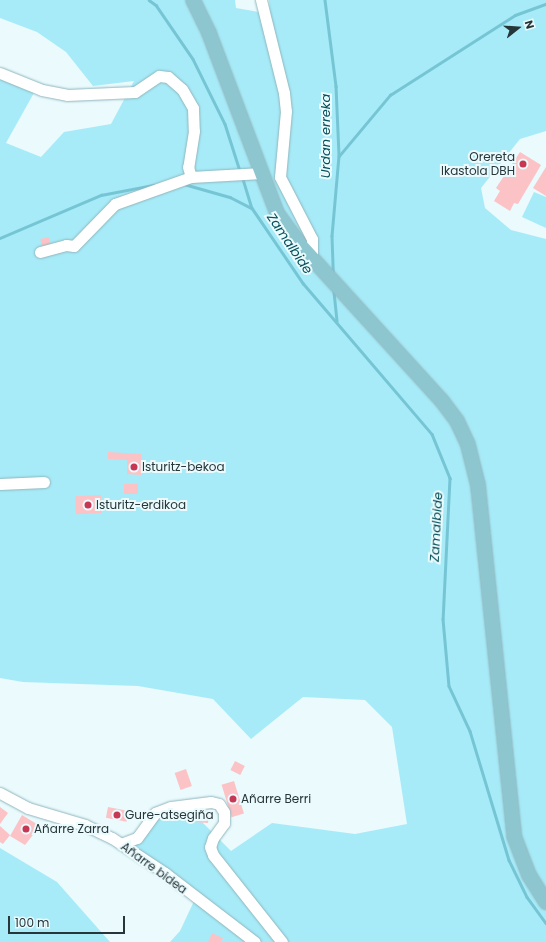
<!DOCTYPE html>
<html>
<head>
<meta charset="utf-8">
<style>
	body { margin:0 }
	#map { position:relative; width:546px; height:942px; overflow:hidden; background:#eafafd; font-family:Poppins,sans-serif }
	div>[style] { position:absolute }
	.green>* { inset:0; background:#a7ebf8 }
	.stream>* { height:2.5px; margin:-1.25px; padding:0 1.25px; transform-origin:1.25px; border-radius:1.25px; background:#76c5d5 }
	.building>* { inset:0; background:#fbc3c6; transform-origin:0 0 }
	.roads { filter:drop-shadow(0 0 1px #8fb6bd) drop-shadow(0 0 1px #8fb6bd) }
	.minor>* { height:11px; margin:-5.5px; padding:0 5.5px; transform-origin:5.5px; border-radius:5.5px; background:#fff }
	.major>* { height:14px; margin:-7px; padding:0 7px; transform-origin:7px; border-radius:7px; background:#8ec6d0 }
	.dots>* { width:11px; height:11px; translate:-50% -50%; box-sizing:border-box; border:2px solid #eafafd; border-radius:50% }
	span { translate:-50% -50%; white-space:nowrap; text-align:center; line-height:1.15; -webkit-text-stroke:4px #eafafd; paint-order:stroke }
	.poi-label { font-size:12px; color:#263639 }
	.right { translate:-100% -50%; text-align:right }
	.left { translate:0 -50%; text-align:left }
	.street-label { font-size:12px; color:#263639 }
	.water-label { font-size:13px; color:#044f5a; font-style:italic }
	.north { position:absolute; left:498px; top:8px; width:40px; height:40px; -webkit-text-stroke:3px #eafafd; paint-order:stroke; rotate:73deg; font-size:11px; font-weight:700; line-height:16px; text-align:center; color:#263639 }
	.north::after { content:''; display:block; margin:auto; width:14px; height:18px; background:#263639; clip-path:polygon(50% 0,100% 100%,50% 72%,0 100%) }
	.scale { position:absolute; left:8px; top:916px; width:117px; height:18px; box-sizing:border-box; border:2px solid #263639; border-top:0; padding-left:5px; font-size:12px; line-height:14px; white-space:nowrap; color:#263639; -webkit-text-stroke:3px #eafafd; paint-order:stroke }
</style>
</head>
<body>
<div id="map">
	<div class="green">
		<div style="clip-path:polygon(0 0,235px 0,236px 8px,270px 14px,269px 0,546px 0,546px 131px,520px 139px,481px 188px,485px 208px,511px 230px,546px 239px,546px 942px,170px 942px,180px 931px,195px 899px,129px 851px,155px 815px,185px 805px,231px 851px,272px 823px,355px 834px,407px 824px,392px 727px,365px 700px,303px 697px,251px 739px,213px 699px,138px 686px,23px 682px,0 678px,0 77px,35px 91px,6px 143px,41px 157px,64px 132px,111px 124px,134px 81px,93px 86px,66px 52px,37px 32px,0 18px)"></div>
		<div style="clip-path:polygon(534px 192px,546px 197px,546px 228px,522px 217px)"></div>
		<div style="clip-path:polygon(0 848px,57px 882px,110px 942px,0 942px)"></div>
	</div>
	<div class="stream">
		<div style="left:149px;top:0;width:9px;rotate:36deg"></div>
		<div style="left:156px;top:5px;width:65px;rotate:55.6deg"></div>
		<div style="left:193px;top:59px;width:72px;rotate:63.8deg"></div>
		<div style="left:225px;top:124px;width:49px;rotate:72.3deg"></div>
		<div style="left:325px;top:0;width:87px;rotate:82.7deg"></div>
		<div style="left:336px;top:86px;width:70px;rotate:87.5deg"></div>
		<div style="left:339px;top:156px;width:80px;rotate:95deg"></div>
		<div style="left:332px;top:236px;width:36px;rotate:88deg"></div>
		<div style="left:339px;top:156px;width:80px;rotate:-50.1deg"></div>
		<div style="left:390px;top:95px;width:148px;rotate:-32.6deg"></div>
		<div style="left:515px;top:15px;width:33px;rotate:-20deg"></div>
		<div style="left:243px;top:179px;width:30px;rotate:73deg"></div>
		<div style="left:252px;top:208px;width:91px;rotate:55.8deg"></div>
		<div style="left:303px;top:283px;width:199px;rotate:49.5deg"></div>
		<div style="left:432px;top:434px;width:48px;rotate:67.8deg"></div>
		<div style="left:450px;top:478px;width:141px;rotate:92.8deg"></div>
		<div style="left:443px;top:619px;width:67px;rotate:84.9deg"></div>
		<div style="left:449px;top:686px;width:50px;rotate:65deg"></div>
		<div style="left:470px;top:731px;width:135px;rotate:73.2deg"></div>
		<div style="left:509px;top:860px;width:41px;rotate:64.1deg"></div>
		<div style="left:527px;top:897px;width:32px;rotate:54deg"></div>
		<div style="left:184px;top:184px;width:48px;rotate:15.8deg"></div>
		<div style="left:230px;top:197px;width:25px;rotate:27deg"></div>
		<div style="left:0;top:238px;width:110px;rotate:-23.1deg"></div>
		<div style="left:101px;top:195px;width:53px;rotate:-10.9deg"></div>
		<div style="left:334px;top:292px;width:29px;rotate:84deg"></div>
	</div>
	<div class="building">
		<div style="clip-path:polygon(520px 152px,541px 165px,518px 204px,514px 203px,510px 211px,494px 201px,500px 191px,496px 188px)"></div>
		<div style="clip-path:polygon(546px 167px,546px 196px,533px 188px)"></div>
		<div style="left:49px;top:237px;width:9px;height:9px;rotate:77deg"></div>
		<div style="clip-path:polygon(108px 452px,142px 454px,141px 475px,127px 474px,127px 460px,108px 459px)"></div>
		<div style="left:124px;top:484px;width:14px;height:10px"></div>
		<div style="left:101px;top:495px;width:18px;height:26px;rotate:87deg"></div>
		<div style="left:235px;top:761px;width:11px;height:10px;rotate:27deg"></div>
		<div style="left:186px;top:769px;width:18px;height:12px;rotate:71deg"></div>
		<div style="left:234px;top:781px;width:34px;height:13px;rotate:73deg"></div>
		<div style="clip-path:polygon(0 807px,8px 813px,0 824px)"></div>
		<div style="left:108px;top:807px;width:21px;height:11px;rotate:11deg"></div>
		<div style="clip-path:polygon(190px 811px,209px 811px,208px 823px,195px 822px,195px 818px,190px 818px)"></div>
		<div style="clip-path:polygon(22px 815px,40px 826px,25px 845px,10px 836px)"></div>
		<div style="clip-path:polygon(0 826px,10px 835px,3px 844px,0 842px)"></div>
		<div style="clip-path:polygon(212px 933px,223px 938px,221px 942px,208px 942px)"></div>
	</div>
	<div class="roads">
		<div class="minor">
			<div style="left:261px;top:0;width:96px;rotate:76.1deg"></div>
			<div style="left:284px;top:93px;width:18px;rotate:84deg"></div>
			<div style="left:286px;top:111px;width:66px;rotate:95.2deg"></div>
			<div style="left:280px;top:177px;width:70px;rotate:62.7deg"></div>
			<div style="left:312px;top:239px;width:19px;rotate:90deg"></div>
			<div style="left:0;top:73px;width:45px;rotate:22deg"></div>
			<div style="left:42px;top:90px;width:25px;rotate:11deg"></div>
			<div style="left:67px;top:95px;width:68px;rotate:-2.5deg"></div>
			<div style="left:135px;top:92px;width:29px;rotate:-34deg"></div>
			<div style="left:159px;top:76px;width:9px;rotate:6deg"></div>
			<div style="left:168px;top:77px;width:18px;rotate:41deg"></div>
			<div style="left:182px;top:89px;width:22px;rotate:60deg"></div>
			<div style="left:193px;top:108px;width:23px;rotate:88deg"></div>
			<div style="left:194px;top:131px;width:36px;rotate:99deg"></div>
			<div style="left:188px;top:167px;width:10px;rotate:73deg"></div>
			<div style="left:40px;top:252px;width:27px;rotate:-15deg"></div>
			<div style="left:66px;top:245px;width:8px;rotate:7deg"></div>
			<div style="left:74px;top:246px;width:59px;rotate:-45.7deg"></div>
			<div style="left:115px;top:204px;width:81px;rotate:-19.6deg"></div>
			<div style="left:191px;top:177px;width:71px;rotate:-3.2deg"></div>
			<div style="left:0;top:484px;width:44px;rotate:-2.6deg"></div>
			<div style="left:0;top:793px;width:32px;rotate:28deg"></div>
			<div style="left:28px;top:808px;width:59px;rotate:16.6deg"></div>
			<div style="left:85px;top:825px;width:30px;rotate:26deg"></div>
			<div style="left:112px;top:838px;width:64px;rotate:33.4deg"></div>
			<div style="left:165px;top:873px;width:113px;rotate:37.5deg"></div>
			<div style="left:121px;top:844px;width:17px;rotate:-21deg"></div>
			<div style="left:137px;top:838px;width:31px;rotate:-54deg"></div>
			<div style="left:155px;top:813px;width:17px;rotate:-21deg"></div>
			<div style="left:171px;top:807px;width:40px;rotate:-7.1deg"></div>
			<div style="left:211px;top:802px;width:8px;rotate:14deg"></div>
			<div style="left:219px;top:804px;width:9px;rotate:58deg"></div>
			<div style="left:224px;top:812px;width:11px;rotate:90deg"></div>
			<div style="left:224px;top:823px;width:19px;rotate:126deg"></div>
			<div style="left:213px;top:838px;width:9px;rotate:108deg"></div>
			<div style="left:210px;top:847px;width:9px;rotate:69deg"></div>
			<div style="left:213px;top:855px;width:111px;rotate:51.6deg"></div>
		</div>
		<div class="major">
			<div style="left:193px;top:0;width:37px;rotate:64deg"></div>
			<div style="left:209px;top:33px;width:192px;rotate:69.3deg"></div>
			<div style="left:277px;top:213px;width:39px;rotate:54deg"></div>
			<div style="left:300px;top:245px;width:211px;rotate:47.7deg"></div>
			<div style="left:442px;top:401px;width:25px;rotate:53deg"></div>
			<div style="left:457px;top:421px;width:26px;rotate:65deg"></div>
			<div style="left:468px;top:445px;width:41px;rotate:76deg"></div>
			<div style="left:478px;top:485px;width:353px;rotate:84.1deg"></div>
			<div style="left:514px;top:836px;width:42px;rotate:69deg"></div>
			<div style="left:529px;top:875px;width:32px;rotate:58deg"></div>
		</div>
	</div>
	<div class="dots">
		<div style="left:523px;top:164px;background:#c73652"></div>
		<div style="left:134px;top:467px;background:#c73652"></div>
		<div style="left:88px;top:505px;background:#c73652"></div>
		<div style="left:233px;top:799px;background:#c73652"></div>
		<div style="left:117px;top:815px;background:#c73652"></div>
		<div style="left:26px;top:829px;background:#c73652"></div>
	</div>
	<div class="poi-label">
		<span class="right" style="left:515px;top:164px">Orereta<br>Ikastola DBH</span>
		<span class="left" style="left:142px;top:467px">Isturitz-bekoa</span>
		<span class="left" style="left:96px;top:505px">Isturitz-erdikoa</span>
		<span class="left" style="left:241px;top:799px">Añarre Berri</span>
		<span class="left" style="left:125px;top:815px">Gure-atsegiña</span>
		<span class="left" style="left:34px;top:829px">Añarre Zarra</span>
	</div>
	<div class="street-label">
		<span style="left:154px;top:868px;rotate:36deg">Añarre bidea</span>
	</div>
	<div class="water-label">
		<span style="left:326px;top:136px;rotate:-90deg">Urdan erreka</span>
		<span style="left:289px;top:244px;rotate:56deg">Zamalbide</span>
		<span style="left:437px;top:527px;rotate:-87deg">Zamalbide</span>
	</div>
	<div class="north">N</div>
	<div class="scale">100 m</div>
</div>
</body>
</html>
